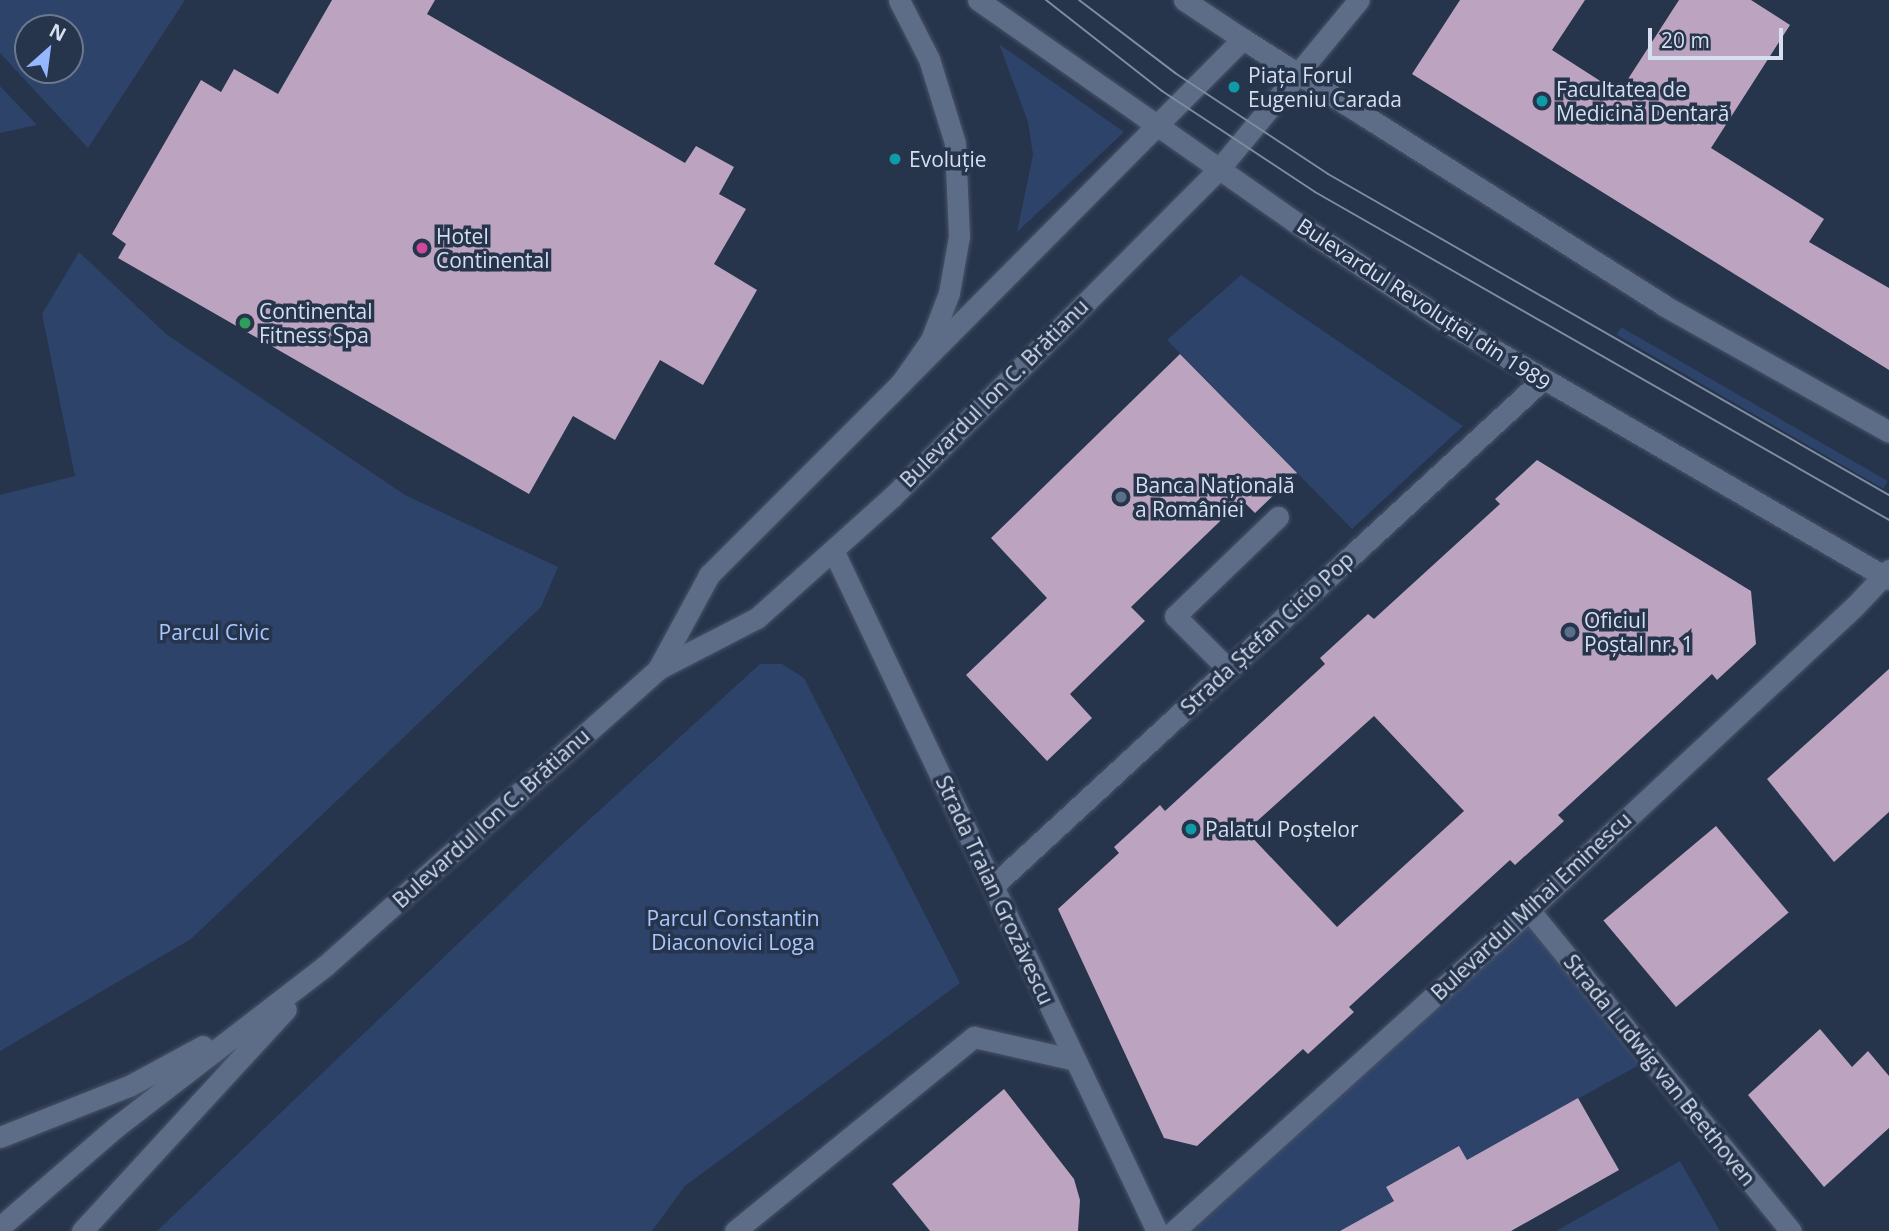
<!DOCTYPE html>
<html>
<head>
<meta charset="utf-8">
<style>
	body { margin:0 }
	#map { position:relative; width:1889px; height:1231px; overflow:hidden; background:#26344c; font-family:"Open Sans",sans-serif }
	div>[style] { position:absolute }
	.green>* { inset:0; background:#2d436a; transform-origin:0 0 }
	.building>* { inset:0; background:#bca4c0; transform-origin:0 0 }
	.roads { filter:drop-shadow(0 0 2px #475266) drop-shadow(0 0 2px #475266) }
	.lane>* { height:21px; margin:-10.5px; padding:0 10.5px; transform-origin:10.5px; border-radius:10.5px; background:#5d6c87 }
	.street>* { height:21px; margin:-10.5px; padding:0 10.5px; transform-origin:10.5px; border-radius:10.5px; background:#5d6c87 }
	.secondary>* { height:21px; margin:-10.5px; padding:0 10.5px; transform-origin:10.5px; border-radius:10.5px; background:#5d6c87 }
	.tram>* { height:2px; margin:-1px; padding:0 1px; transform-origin:1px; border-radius:1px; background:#7f8b9f }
	.dots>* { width:19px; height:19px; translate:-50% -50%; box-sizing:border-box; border:4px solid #26344c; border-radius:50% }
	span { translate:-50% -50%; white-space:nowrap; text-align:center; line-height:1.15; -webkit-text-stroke:7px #26344c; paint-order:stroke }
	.poi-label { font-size:21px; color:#d6dfef }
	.left { translate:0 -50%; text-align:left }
	.street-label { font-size:21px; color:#d6dfef }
	.park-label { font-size:21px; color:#aac8fd }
	.north { position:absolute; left:14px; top:14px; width:70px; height:70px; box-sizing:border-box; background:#26344c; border:2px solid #6c788d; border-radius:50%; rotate:28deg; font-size:19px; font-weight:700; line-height:28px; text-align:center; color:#d6dfef }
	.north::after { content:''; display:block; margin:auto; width:24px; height:32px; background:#94b7fd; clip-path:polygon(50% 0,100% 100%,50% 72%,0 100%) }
	.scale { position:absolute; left:1648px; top:28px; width:135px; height:32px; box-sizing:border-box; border:4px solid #d6dfef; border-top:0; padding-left:9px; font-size:21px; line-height:24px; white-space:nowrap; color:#d6dfef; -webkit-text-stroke:5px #26344c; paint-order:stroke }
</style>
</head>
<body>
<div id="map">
	<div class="green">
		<div style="clip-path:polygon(evenodd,0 0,185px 0,88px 148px,0 53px,0 0,28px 28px,70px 28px,70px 70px,28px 70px,28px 28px)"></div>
		<div style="clip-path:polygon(999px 44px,1124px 132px,1017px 232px,1033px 155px,1028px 122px)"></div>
		<div style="clip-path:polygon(0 86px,37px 125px,0 133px)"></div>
		<div style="clip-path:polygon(79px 252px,166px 334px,405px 495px,558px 567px,541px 607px,191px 939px,0 1051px,0 495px,75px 476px,42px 314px)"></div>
		<div style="clip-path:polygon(1241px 275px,1463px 426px,1352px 529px,1167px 340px)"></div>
		<div style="left:1621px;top:327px;width:308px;height:9px;rotate:30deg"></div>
		<div style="clip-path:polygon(760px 664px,782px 664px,804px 678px,960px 983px,685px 1186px,652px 1231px,157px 1231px,557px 849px)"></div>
		<div style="clip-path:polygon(1529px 910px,1650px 1059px,1467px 1160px,1459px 1146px,1386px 1187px,1394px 1201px,1340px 1231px,1174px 1231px)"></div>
		<div style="clip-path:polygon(1680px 1161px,1720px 1231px,1556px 1231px)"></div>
	</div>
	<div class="building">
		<div style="clip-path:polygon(332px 0,435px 0,427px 14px,685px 163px,696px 146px,734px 167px,719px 194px,746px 209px,714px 264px,757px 290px,703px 385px,660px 360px,615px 440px,573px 416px,529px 494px,118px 258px,126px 244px,112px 234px,201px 80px,221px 92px,234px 69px,278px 94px)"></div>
		<div style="clip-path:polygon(1460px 0,1585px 0,1552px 50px,1619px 93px,1679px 0,1751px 0,1790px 25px,1711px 148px,1824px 219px,1809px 242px,1889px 288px,1889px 370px,1412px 74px)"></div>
		<div style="clip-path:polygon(1180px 354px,1297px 473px,1255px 513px,1242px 500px,1131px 607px,1145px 621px,1070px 694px,1092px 718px,1047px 761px,966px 675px,1047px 598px,991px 538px)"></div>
		<div style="clip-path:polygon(evenodd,1537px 460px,1751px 591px,1756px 644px,1717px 680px,1712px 674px,1558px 815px,1564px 821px,1515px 865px,1510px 860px,1349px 1007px,1354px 1012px,1308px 1054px,1303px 1049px,1197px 1146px,1164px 1138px,1058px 909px,1119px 853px,1114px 847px,1160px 805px,1165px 811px,1325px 664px,1320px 658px,1368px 614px,1374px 619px,1500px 504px,1495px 499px,1537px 460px,1374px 716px,1464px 811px,1337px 927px,1246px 831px,1374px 716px)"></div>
		<div style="clip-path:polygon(1889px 669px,1889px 812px,1834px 862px,1767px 779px)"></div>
		<div style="left:1716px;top:826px;width:113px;height:147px;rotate:50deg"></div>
		<div style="clip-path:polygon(1820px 1029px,1852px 1067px,1868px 1051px,1889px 1076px,1889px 1128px,1824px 1187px,1748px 1095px)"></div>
		<div style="clip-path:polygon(1004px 1089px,1074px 1179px,1080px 1200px,1078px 1231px,930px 1231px,892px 1184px)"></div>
		<div style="clip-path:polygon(1578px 1098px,1619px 1170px,1511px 1231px,1340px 1231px,1394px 1201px,1386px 1187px,1459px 1146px,1467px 1160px)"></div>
	</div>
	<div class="roads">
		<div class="lane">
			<div style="left:1228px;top:669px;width:75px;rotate:-135deg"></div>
			<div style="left:1175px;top:616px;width:143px;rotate:-43.9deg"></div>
			<div style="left:735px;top:1231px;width:308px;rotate:-39.1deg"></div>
			<div style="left:974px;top:1037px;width:104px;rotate:12.8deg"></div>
		</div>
		<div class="street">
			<div style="left:1184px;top:0;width:71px;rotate:33.5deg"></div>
			<div style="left:833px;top:550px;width:754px;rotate:64.56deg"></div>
			<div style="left:993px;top:886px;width:747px;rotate:-42.67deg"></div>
			<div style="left:1529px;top:910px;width:414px;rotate:50.8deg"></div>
			<div style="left:1174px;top:1231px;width:479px;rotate:-42.1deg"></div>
			<div style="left:1529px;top:910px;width:444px;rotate:-43deg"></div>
			<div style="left:1854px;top:607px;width:51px;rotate:-46.6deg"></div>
		</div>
		<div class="secondary">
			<div style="left:978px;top:0;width:387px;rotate:35deg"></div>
			<div style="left:1295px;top:222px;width:189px;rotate:33.4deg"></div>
			<div style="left:1453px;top:326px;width:504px;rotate:30.13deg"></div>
			<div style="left:901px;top:383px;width:485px;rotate:-45.2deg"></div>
			<div style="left:1243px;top:39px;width:497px;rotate:32.3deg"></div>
			<div style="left:1663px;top:305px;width:259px;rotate:29.3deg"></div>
			<div style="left:658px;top:669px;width:107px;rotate:-61.5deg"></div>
			<div style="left:709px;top:575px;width:272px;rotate:-45deg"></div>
			<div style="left:901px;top:383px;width:52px;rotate:-55.1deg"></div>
			<div style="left:931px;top:340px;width:50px;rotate:-69deg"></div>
			<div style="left:949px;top:293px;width:58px;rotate:-80deg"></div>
			<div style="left:959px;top:236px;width:93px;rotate:-92.5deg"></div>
			<div style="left:955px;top:143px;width:88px;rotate:-107.2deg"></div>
			<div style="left:929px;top:59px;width:66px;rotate:-117deg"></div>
			<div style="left:0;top:1137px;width:139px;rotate:-21.6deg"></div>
			<div style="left:129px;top:1086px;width:84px;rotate:-28.4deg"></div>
			<div style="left:0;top:1227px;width:153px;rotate:-40.8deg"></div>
			<div style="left:116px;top:1127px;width:264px;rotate:-37.6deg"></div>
			<div style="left:325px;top:966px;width:446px;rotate:-41.7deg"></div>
			<div style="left:658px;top:669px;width:111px;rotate:-27.3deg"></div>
			<div style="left:757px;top:618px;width:181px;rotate:-41.9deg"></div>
			<div style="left:892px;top:497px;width:463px;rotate:-45.1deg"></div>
			<div style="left:1219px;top:169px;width:219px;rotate:-50.4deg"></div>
			<div style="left:82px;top:1231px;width:301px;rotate:-47.4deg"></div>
		</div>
	</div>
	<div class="tram">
		<div style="left:1046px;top:0;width:147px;rotate:38.1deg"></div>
		<div style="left:1162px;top:91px;width:183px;rotate:33.4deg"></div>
		<div style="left:1315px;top:192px;width:661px;rotate:29.74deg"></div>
		<div style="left:1079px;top:0;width:121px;rotate:37.2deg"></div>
		<div style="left:1175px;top:73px;width:183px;rotate:33.4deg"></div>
		<div style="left:1328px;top:174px;width:646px;rotate:29.78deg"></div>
	</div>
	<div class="dots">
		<div style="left:1234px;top:87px;background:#0f9aa8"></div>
		<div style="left:1542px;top:101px;background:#0f9aa8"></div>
		<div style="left:895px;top:159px;background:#0f9aa8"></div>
		<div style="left:422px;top:248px;background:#d1479c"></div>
		<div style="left:245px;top:323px;background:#2e9e5b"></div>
		<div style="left:1121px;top:497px;background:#5c6f8a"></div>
		<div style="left:1570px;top:632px;background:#5c6f8a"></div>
		<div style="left:1191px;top:829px;background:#0f9aa8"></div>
	</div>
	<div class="poi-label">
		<span class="left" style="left:1248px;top:87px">Piața Forul<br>Eugeniu Carada</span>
		<span class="left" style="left:1556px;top:101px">Facultatea de<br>Medicină Dentară</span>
		<span class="left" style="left:909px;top:159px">Evoluție</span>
		<span class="left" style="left:436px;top:248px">Hotel<br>Continental</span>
		<span class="left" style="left:259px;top:323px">Continental<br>Fitness Spa</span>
		<span class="left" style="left:1135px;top:497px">Banca Națională<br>a României</span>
		<span class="left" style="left:1584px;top:632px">Oficiul<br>Poștal nr. 1</span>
		<span class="left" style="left:1205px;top:829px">Palatul Poștelor</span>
	</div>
	<div class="street-label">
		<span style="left:1424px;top:304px;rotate:33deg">Bulevardul Revoluției din 1989</span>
		<span style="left:994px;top:393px;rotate:-45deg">Bulevardul Ion C. Brătianu</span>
		<span style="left:1267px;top:633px;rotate:-43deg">Strada Ștefan Cicio Pop</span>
		<span style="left:491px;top:818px;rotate:-42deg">Bulevardul Ion C. Brătianu</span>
		<span style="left:995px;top:890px;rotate:65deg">Strada Traian Grozăvescu</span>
		<span style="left:1531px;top:906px;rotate:-43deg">Bulevardul Mihai Eminescu</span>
		<span style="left:1660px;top:1070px;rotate:51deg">Strada Ludwig van Beethoven</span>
	</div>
	<div class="park-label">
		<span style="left:214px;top:632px">Parcul Civic</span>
		<span style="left:733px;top:930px">Parcul Constantin<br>Diaconovici Loga</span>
	</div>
	<div class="north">N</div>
	<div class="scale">20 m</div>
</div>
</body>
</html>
